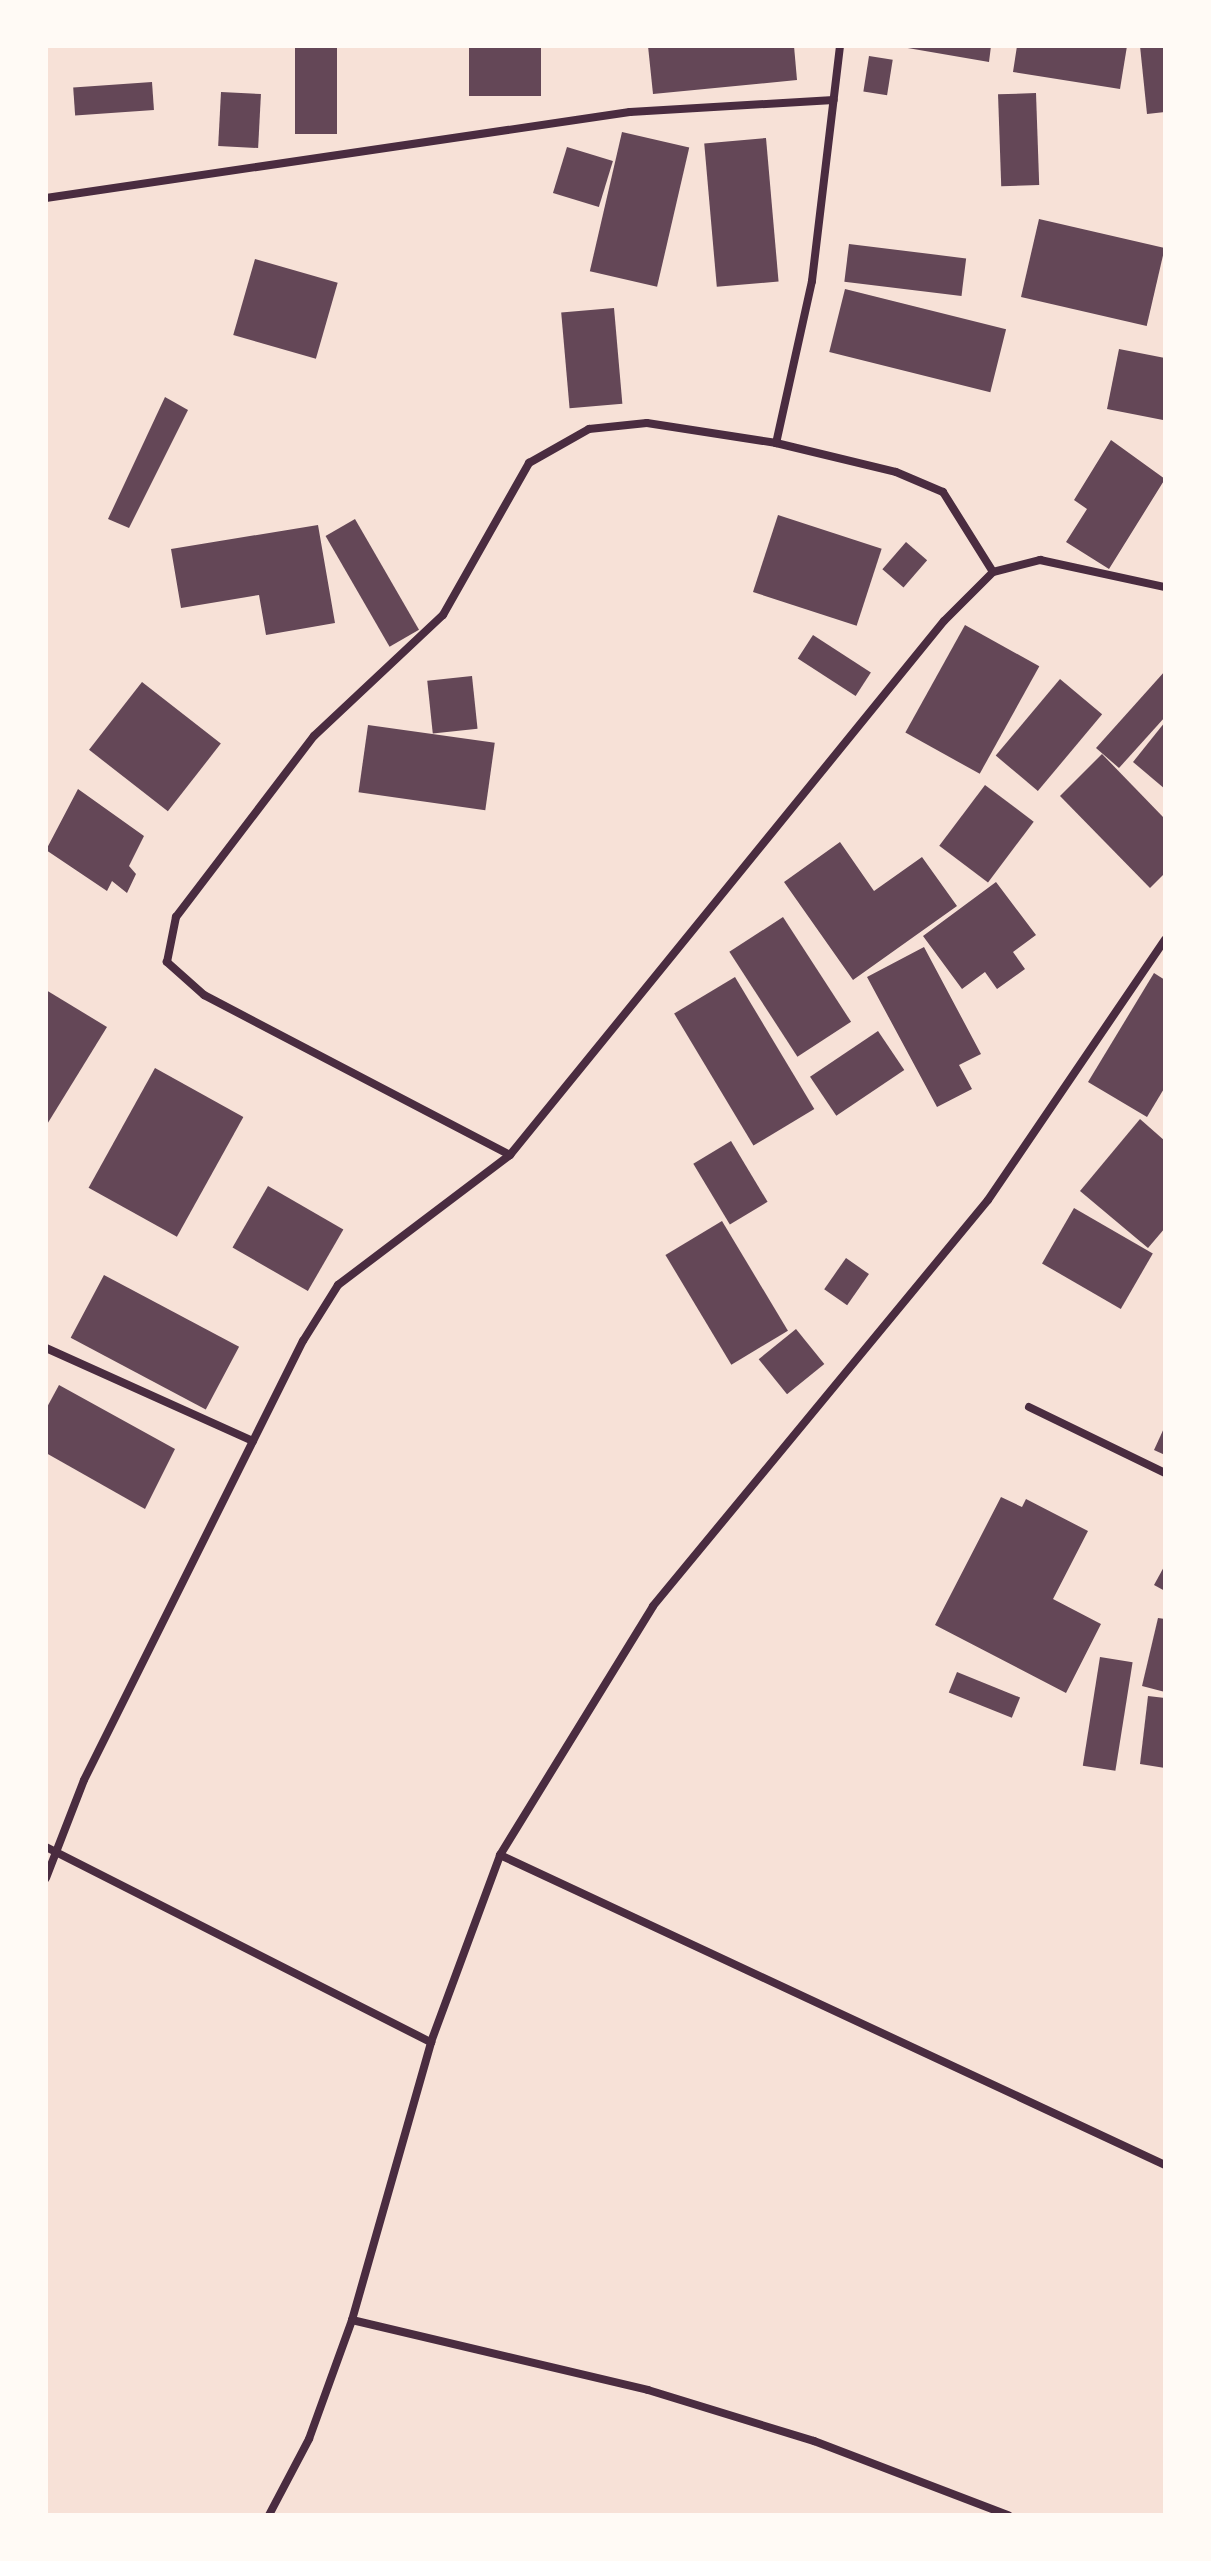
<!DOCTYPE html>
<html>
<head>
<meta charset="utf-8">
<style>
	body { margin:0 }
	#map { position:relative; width:1211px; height:2561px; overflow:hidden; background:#f7e1d7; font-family:Lato,sans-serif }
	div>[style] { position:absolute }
	.building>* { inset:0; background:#644757; transform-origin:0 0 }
	.minor>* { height:8px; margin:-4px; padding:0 4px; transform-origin:4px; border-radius:4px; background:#4a2c40 }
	span { translate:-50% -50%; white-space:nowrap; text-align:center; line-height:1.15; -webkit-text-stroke:8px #fffaf5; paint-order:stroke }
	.frame { position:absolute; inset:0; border:48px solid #fffaf5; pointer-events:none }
</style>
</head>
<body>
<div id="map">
	<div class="building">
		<div style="left:295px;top:46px;width:42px;height:88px"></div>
		<div style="left:469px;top:46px;width:72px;height:50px"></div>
		<div style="clip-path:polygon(648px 46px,794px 46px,797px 80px,653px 94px)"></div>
		<div style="clip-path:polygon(896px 46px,991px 46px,989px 62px)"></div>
		<div style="clip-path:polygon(1017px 46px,1127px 46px,1120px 89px,1013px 72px)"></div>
		<div style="clip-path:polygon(1140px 46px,1165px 46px,1165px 112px,1147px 114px)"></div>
		<div style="left:869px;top:56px;width:24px;height:36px;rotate:9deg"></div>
		<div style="left:152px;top:82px;width:28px;height:79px;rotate:86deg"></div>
		<div style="left:221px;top:92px;width:40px;height:54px;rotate:3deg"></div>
		<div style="left:1036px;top:93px;width:92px;height:38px;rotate:88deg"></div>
		<div style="left:622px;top:132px;width:69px;height:143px;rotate:13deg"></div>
		<div style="left:766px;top:138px;width:144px;height:62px;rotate:85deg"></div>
		<div style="left:567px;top:147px;width:48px;height:48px;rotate:17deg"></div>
		<div style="left:1039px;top:219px;width:129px;height:80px;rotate:13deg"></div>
		<div style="left:849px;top:244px;width:118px;height:38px;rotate:7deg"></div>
		<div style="left:255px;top:259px;width:86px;height:79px;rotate:16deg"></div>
		<div style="left:845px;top:289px;width:166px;height:65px;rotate:14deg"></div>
		<div style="left:614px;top:308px;width:96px;height:53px;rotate:85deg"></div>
		<div style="clip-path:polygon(1119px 349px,1165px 358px,1163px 420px,1107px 409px)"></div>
		<div style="clip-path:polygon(165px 397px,188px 410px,129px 528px,108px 519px)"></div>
		<div style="clip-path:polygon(1111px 440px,1165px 479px,1109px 569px,1066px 542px,1087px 509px,1074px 500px)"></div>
		<div style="left:778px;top:515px;width:109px;height:81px;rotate:18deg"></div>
		<div style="left:355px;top:519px;width:128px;height:34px;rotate:60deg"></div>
		<div style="clip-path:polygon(318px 525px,335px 623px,266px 635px,259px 595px,181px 608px,171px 549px)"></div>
		<div style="left:906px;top:542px;width:28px;height:36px;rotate:41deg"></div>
		<div style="left:965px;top:625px;width:85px;height:123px;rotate:29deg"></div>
		<div style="left:813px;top:635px;width:69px;height:28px;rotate:33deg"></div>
		<div style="clip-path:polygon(1165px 671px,1165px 717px,1119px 768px,1096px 748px)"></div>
		<div style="left:472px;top:676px;width:53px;height:45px;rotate:84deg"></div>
		<div style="left:1060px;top:679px;width:55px;height:100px;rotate:40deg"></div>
		<div style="left:142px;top:682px;width:100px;height:86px;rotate:38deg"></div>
		<div style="clip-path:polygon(1165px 722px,1165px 789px,1133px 762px)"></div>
		<div style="left:368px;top:725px;width:128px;height:68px;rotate:8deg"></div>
		<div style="clip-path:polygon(1102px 754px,1165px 819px,1165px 873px,1150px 888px,1060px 796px)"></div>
		<div style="left:985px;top:785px;width:61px;height:76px;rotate:37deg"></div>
		<div style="clip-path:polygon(78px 789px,144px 836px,129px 866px,136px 874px,127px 893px,112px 881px,107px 891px,46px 850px)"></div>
		<div style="clip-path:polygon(840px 842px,874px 891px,922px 857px,957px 906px,853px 980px,784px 882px)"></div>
		<div style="clip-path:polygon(996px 882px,1036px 935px,1013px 952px,1025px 969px,997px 989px,985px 972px,962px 989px,923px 936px)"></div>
		<div style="left:783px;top:917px;width:125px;height:64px;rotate:57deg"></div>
		<div style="clip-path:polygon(924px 947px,981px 1054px,959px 1065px,972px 1089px,937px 1107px,867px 977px)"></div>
		<div style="clip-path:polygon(1154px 973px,1165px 980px,1165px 1087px,1147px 1117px,1088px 1082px)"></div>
		<div style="left:735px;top:977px;width:154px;height:71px;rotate:59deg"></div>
		<div style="clip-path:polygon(46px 990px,107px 1027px,46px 1126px)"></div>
		<div style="left:878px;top:1031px;width:47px;height:82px;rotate:56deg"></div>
		<div style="left:155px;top:1068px;width:101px;height:137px;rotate:29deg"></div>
		<div style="clip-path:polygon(1140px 1119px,1165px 1141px,1165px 1228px,1148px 1248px,1080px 1191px)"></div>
		<div style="left:731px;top:1141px;width:71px;height:44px;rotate:59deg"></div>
		<div style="left:268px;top:1186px;width:87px;height:71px;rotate:30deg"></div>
		<div style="left:1074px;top:1208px;width:91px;height:64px;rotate:30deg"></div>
		<div style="left:722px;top:1221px;width:128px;height:66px;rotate:59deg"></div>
		<div style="left:846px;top:1258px;width:28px;height:38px;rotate:35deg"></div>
		<div style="left:104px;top:1275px;width:153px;height:71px;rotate:28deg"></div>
		<div style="left:796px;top:1329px;width:45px;height:48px;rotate:51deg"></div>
		<div style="clip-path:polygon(59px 1385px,175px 1449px,145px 1509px,46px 1453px,46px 1409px)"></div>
		<div style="clip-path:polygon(1165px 1426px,1165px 1455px,1154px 1450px)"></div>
		<div style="clip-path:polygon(1001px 1497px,1022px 1507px,1026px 1499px,1088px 1531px,1053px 1599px,1101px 1624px,1066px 1693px,935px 1625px)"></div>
		<div style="clip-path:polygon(1165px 1565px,1165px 1591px,1154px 1585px)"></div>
		<div style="clip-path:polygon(1158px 1618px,1165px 1619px,1165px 1692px,1142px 1686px)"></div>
		<div style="left:1100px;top:1657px;width:33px;height:110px;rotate:9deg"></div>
		<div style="left:957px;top:1672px;width:68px;height:22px;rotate:22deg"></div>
		<div style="clip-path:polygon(1148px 1696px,1165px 1698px,1165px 1768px,1140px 1764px)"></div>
	</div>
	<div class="minor">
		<div style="left:840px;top:46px;width:237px;rotate:96.8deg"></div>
		<div style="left:812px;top:281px;width:166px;rotate:102.5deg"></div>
		<div style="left:776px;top:443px;width:123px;rotate:13.6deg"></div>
		<div style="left:896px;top:472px;width:51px;rotate:23.1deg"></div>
		<div style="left:943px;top:492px;width:94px;rotate:58deg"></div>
		<div style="left:46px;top:198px;width:590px;rotate:-8.38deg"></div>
		<div style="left:630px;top:112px;width:204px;rotate:-3.4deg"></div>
		<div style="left:510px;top:1155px;width:345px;rotate:-152.4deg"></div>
		<div style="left:204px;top:995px;width:50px;rotate:-138.3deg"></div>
		<div style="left:167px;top:962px;width:46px;rotate:-78.7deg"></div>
		<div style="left:176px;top:917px;width:228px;rotate:-52.7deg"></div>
		<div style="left:314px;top:736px;width:177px;rotate:-43.2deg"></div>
		<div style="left:443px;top:615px;width:175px;rotate:-60.5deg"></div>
		<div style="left:529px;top:463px;width:69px;rotate:-29.5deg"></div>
		<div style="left:589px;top:429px;width:58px;rotate:-5.9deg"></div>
		<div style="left:647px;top:423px;width:131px;rotate:8.8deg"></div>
		<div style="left:46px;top:1348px;width:227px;rotate:24.2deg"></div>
		<div style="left:1029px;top:1407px;width:151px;rotate:25.9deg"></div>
		<div style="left:46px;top:1847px;width:432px;rotate:26.9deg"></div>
		<div style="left:500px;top:1855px;width:734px;rotate:24.99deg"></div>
		<div style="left:46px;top:1878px;width:105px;rotate:-68.8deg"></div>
		<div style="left:84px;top:1780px;width:491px;rotate:-63.5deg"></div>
		<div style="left:303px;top:1341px;width:66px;rotate:-58deg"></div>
		<div style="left:338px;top:1285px;width:216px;rotate:-37.1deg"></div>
		<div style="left:510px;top:1155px;width:688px;rotate:-50.9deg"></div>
		<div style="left:944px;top:621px;width:69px;rotate:-45deg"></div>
		<div style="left:993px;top:572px;width:49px;rotate:-14.3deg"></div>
		<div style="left:1040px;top:560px;width:128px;rotate:12.2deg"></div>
		<div style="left:352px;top:2320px;width:304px;rotate:13.3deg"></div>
		<div style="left:648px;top:2390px;width:174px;rotate:17.1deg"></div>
		<div style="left:814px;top:2441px;width:208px;rotate:20.9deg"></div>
		<div style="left:269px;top:2515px;width:86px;rotate:-62.2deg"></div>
		<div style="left:309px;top:2439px;width:127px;rotate:-70.1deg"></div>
		<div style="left:352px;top:2320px;width:289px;rotate:-74.1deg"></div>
		<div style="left:431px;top:2042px;width:199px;rotate:-69.7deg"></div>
		<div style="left:500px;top:1855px;width:292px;rotate:-58.4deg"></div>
		<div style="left:653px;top:1606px;width:526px;rotate:-50.47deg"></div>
		<div style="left:988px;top:1200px;width:315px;rotate:-55.8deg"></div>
	</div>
	<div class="frame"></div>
</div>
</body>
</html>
